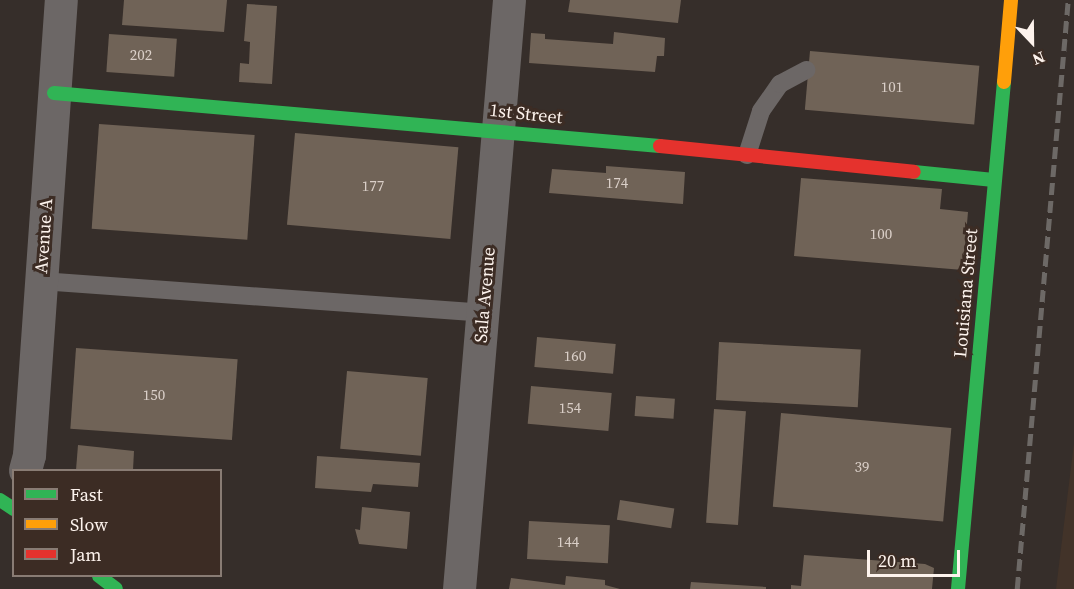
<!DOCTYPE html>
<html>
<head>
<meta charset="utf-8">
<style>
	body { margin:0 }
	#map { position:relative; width:1074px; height:589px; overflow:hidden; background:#362e2a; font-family:"Source Serif 4",serif }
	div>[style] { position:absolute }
	.industrial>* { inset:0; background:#423329 }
	.building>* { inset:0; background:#706357; transform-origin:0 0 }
	.lane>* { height:18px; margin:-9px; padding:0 9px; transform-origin:9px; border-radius:9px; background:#6c6766 }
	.street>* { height:33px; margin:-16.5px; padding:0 16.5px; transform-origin:16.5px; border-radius:16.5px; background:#6c6766 }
	.fast>* { height:14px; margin:-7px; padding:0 7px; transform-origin:7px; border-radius:7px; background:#30b455 }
	.slow>* { height:14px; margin:-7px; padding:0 7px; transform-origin:7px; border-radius:7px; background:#ff9f0a }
	.jam>* { height:14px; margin:-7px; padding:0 7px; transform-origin:7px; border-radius:7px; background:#e5322d }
	.rail>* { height:4.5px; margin-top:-2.25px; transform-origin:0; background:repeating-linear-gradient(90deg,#6d6966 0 12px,transparent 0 18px) }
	span { translate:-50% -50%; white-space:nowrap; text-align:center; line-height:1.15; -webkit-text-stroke:6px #3c2c24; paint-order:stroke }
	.number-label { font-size:15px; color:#dacfc8 }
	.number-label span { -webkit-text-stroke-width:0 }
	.street-label { font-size:18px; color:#fdf3ed }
	.legend { position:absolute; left:12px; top:469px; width:210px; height:108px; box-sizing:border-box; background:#3c2c24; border:2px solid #897c74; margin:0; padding:8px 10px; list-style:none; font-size:18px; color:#fdf3ed }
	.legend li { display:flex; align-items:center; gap:12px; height:30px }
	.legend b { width:30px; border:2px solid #897c74 }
	.north { position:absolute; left:1002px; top:12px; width:60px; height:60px; -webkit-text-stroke:4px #3c2c24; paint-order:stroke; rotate:158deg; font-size:16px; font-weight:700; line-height:24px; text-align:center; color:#fdf3ed }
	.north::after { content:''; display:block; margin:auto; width:21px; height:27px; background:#fdf3ed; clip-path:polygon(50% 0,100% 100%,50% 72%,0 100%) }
	.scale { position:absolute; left:867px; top:550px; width:93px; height:27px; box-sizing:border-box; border:3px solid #fdf3ed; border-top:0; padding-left:8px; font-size:18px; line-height:21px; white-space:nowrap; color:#fdf3ed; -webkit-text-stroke:4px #3c2c24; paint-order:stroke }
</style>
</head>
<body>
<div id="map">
	<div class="industrial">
		<div style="clip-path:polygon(1074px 443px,1074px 589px,1056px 589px)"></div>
	</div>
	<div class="building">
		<div style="clip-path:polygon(124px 0,227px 0,224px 32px,122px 25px)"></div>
		<div style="clip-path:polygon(570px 0,681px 0,678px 23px,568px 12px)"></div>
		<div style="clip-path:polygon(247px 4px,277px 6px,272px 84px,239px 82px,240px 63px,249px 64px,250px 42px,244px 41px)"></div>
		<div style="clip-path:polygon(614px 32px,665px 38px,664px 56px,657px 56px,655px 72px,529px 63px,531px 33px,545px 34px,545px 39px,613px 44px)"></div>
		<div style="left:109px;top:34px;width:68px;height:38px;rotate:4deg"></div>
		<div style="left:810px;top:51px;width:170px;height:59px;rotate:5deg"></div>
		<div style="left:99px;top:124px;width:156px;height:105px;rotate:4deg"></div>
		<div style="left:295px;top:133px;width:164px;height:92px;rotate:5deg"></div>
		<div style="clip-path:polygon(606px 166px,685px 172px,683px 204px,549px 193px,552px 169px,606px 173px)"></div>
		<div style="clip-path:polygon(801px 178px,942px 189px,940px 209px,968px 212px,963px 270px,794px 256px)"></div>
		<div style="left:537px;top:337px;width:79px;height:30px;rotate:5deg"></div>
		<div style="left:719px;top:342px;width:142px;height:58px;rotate:3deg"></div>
		<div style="left:76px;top:348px;width:162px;height:81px;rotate:4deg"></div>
		<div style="left:347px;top:371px;width:81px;height:78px;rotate:5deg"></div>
		<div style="left:531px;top:386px;width:81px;height:38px;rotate:5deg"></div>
		<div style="left:636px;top:396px;width:39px;height:20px;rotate:4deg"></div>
		<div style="left:714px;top:409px;width:32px;height:114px;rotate:4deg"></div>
		<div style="left:781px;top:413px;width:171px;height:94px;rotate:5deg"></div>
		<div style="clip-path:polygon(78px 445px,134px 451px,133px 470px,76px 470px)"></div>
		<div style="clip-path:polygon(317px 456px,420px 463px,418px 487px,373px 484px,371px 492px,315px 488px)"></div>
		<div style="left:620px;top:500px;width:55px;height:20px;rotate:9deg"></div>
		<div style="clip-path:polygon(362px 507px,410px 512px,407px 549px,359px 544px,355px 529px,360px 530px)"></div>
		<div style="left:529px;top:521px;width:81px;height:38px;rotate:3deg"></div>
		<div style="clip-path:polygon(804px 555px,925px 564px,934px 568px,932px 589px,791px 589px,791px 585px,801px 586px)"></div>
		<div style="clip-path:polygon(566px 576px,605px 580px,605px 585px,620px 589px,509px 589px,511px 578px,565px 585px)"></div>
		<div style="clip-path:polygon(691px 582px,766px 587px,766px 589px,690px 589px)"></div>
	</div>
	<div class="lane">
		<div style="left:747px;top:155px;width:46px;rotate:-72.3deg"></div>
		<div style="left:761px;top:111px;width:33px;rotate:-55deg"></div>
		<div style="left:780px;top:84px;width:30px;rotate:-28deg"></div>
		<div style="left:41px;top:281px;width:443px;rotate:4.1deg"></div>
	</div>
	<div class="street">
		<div style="left:25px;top:470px;width:16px;rotate:-75deg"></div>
		<div style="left:29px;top:455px;width:456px;rotate:-86deg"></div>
		<div style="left:459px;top:589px;width:591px;rotate:-85.15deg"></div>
	</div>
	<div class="fast">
		<div style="left:54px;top:93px;width:608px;rotate:5deg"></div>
		<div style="left:914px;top:172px;width:80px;rotate:5.7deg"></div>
		<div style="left:0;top:500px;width:17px;rotate:33deg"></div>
		<div style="left:99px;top:576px;width:21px;rotate:37deg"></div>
		<div style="left:958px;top:589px;width:509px;rotate:-84.82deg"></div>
	</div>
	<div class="slow">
		<div style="left:1004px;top:82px;width:82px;rotate:-85.1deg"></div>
	</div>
	<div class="jam">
		<div style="left:660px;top:146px;width:255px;rotate:5.8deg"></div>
	</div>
	<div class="rail">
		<div style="left:1017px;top:589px;width:591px;rotate:-85.05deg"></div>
	</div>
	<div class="number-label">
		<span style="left:141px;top:55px">202</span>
		<span style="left:892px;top:87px">101</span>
		<span style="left:617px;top:183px">174</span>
		<span style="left:373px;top:186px">177</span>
		<span style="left:881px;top:234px">100</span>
		<span style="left:575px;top:356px">160</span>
		<span style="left:154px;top:395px">150</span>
		<span style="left:570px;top:408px">154</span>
		<span style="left:862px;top:467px">39</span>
		<span style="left:568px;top:542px">144</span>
	</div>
	<div class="street-label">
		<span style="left:526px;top:114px;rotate:6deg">1st Street</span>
		<span style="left:44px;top:236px;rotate:-86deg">Avenue A</span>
		<span style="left:966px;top:293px;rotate:-85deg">Louisiana Street</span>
		<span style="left:485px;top:295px;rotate:-85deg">Sala Avenue</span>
	</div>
	<ul class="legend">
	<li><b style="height:8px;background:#30b455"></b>Fast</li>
	<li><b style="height:8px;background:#ff9f0a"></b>Slow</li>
	<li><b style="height:8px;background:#e5322d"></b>Jam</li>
	</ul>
	<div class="north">N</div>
	<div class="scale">20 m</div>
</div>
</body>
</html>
